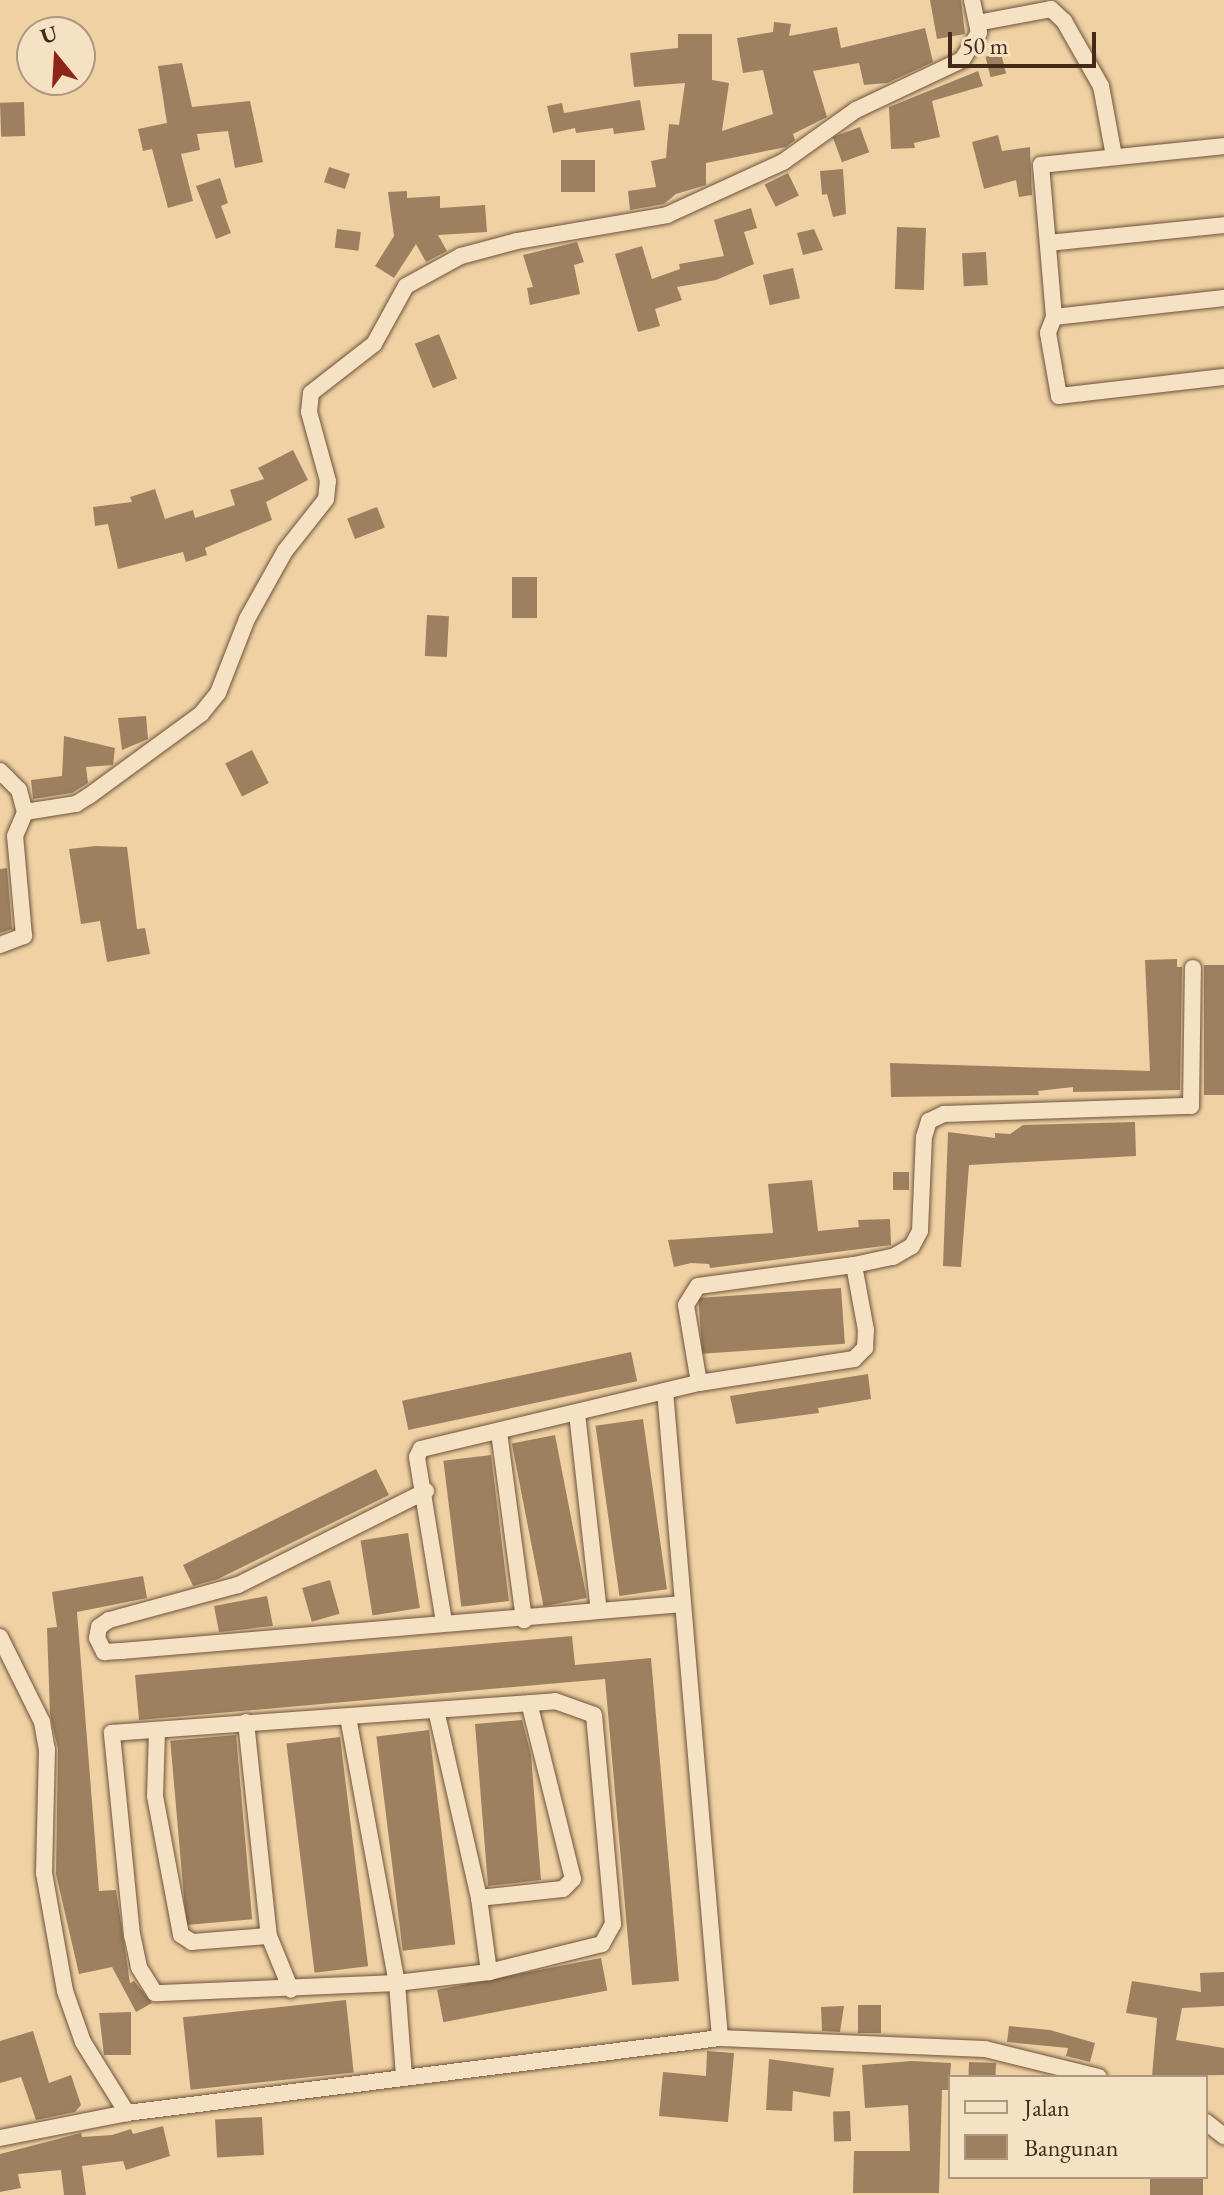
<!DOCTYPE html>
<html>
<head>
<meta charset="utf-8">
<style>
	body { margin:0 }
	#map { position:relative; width:1224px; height:2195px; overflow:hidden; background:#f0d1a4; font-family:"EB Garamond",serif }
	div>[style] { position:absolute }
	.building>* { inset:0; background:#9d8060; transform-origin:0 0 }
	.roads { filter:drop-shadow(0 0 2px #6e533a) drop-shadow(0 0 2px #6e533a) }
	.street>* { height:16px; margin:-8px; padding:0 8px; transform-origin:8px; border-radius:8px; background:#f5e1c4 }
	span { translate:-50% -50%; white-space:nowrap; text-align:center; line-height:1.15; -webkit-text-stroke:7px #f5e1c4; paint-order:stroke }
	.legend { position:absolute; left:948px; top:2075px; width:260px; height:104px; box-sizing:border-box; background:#f5e1c4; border:2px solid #ae977f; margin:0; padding:10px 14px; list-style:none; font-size:24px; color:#432917 }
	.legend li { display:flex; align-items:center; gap:16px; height:40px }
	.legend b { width:40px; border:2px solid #ae977f }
	.north { position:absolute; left:16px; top:16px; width:80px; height:80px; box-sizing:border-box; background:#f5e1c4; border:2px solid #ae977f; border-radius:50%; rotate:342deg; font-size:22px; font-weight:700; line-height:32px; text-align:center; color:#432917 }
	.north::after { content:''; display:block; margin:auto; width:28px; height:36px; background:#8f2418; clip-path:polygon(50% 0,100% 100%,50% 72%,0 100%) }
	.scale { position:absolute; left:948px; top:32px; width:148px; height:36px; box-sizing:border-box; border:4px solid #432917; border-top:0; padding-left:10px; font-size:24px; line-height:28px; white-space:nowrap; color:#432917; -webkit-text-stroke:6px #f5e1c4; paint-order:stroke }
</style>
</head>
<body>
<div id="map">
	<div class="building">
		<div style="clip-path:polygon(930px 0,961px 0,965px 34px,937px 39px)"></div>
		<div style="clip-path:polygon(774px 22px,791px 24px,789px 36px,837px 27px,841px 48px,925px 28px,933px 62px,887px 83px,864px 85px,859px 63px,813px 71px,827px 117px,793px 134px,795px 140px,786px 147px,706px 163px,706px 185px,676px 194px,664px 204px,630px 210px,628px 191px,656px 187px,651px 161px,666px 158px,669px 124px,679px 125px,685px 83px,634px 87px,630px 53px,678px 48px,678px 34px,712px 34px,712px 80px,729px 83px,722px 131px,773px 114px,763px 70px,743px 73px,737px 38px,773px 32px)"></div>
		<div style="left:1001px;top:53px;width:21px;height:16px;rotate:76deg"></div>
		<div style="clip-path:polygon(182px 63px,192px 107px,250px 101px,263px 162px,235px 168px,228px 131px,197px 134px,200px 150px,181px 154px,193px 201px,168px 208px,152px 149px,143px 151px,138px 129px,167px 123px,158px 66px)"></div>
		<div style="clip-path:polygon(978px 71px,983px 86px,932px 101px,940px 137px,914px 143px,915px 148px,891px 149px,889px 107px)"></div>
		<div style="clip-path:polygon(640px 100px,645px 130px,614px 134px,613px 128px,576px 133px,575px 128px,553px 133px,547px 106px,562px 103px,564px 113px)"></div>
		<div style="left:24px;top:102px;width:34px;height:24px;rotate:88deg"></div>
		<div style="left:860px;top:127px;width:27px;height:29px;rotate:70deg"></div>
		<div style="clip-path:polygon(998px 135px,1002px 151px,1030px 147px,1032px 195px,1019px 197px,1016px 180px,984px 189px,972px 142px)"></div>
		<div style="left:595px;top:160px;width:32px;height:34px;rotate:90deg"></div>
		<div style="left:329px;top:167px;width:22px;height:16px;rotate:18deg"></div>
		<div style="clip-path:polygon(843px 169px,846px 214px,833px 217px,827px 194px,822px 195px,820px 171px)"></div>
		<div style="left:788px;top:173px;width:25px;height:26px;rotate:64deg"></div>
		<div style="clip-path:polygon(220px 178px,228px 203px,221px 206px,231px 233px,216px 239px,196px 186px)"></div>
		<div style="clip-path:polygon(407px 191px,407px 198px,440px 196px,440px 208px,485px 205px,487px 232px,438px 235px,447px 251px,426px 262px,416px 244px,394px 278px,375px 266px,394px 236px,388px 192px)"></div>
		<div style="clip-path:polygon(751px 208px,757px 228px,744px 232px,754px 264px,716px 280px,677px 287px,682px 300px,655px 309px,660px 326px,638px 332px,615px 254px,642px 246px,652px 279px,680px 269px,679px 264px,724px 256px,714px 220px)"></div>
		<div style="left:897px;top:227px;width:29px;height:62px;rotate:2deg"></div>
		<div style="left:337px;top:229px;width:24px;height:19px;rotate:7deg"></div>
		<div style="clip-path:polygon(814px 229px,823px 250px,803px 255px,797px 233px)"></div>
		<div style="clip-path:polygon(577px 242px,584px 262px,574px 265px,580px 294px,530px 305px,527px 288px,533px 287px,523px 255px)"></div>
		<div style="left:986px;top:252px;width:33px;height:24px;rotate:87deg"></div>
		<div style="left:793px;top:268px;width:31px;height:31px;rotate:77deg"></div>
		<div style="left:439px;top:334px;width:48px;height:26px;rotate:68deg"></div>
		<div style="clip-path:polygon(293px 450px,308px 480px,266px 502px,272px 520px,205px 548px,207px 555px,186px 562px,183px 552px,118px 569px,108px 524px,95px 526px,93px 507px,132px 502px,130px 497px,155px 489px,165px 519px,193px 510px,195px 518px,235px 505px,230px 490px,264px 479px,258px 468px)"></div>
		<div style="left:377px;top:507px;width:22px;height:32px;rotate:69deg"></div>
		<div style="left:512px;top:577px;width:25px;height:41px"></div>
		<div style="left:427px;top:615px;width:22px;height:41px;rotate:3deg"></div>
		<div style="clip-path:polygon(146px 716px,148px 739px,122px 750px,118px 718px)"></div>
		<div style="clip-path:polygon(64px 736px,115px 748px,113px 765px,86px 767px,88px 783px,72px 793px,33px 799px,31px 780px,62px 776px)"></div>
		<div style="left:252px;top:750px;width:37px;height:30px;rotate:63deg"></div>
		<div style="clip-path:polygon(96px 846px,127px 847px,137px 929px,145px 928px,150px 954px,107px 962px,100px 921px,81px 924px,69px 849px)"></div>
		<div style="clip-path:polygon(7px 868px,12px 929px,0 933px,0 869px)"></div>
		<div style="clip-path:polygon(1177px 959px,1177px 967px,1182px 967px,1180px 1090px,1073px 1092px,1073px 1087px,1038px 1091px,1039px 1095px,891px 1097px,890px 1063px,1150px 1071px,1145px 960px)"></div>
		<div style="left:1224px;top:965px;width:130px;height:20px;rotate:90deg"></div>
		<div style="clip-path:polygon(1135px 1122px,1136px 1156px,969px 1165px,961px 1267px,943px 1266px,948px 1132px,995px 1138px,995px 1133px,1010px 1134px,1023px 1125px)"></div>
		<div style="left:909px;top:1172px;width:18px;height:16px;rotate:90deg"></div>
		<div style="clip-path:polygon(812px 1180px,818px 1231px,859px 1227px,858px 1220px,890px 1219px,891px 1245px,710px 1268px,709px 1264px,691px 1263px,674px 1267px,668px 1240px,773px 1233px,768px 1184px)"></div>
		<div style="left:841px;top:1288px;width:56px;height:143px;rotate:86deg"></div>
		<div style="left:631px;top:1352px;width:30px;height:234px;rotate:78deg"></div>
		<div style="clip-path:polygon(868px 1374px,871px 1399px,818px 1408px,819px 1413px,736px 1424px,730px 1396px)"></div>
		<div style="left:643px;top:1419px;width:172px;height:48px;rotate:82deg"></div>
		<div style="left:555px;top:1435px;width:166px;height:44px;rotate:79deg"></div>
		<div style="left:491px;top:1455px;width:147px;height:48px;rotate:83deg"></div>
		<div style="clip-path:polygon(376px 1469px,389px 1495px,218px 1579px,193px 1586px,183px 1565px)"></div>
		<div style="left:408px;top:1533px;width:76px;height:48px;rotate:81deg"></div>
		<div style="clip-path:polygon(143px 1576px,147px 1598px,77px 1612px,99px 1891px,116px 1890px,130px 1983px,134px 1981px,152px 2003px,136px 2012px,112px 1967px,79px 1974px,56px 1874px,58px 1749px,50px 1714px,47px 1628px,57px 1627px,52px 1592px)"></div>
		<div style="left:330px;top:1580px;width:35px;height:29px;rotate:74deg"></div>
		<div style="clip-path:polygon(267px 1596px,273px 1626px,219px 1632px,214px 1606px)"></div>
		<div style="clip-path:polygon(572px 1636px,575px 1665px,651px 1658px,679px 1981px,632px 1985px,605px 1679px,139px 1720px,135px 1675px)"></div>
		<div style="clip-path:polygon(522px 1720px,531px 1755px,541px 1880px,488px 1886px,475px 1724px)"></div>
		<div style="left:429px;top:1730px;width:216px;height:53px;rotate:83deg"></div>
		<div style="left:236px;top:1735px;width:185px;height:66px;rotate:85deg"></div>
		<div style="left:340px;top:1737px;width:231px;height:54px;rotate:83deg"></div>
		<div style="left:601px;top:1958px;width:33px;height:167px;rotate:79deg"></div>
		<div style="clip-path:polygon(1224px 1972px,1224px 2006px,1182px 2008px,1176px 2040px,1224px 2048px,1224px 2075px,1152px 2076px,1157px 2018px,1126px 2013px,1132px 1981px,1201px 1992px,1200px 1973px)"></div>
		<div style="left:346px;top:2000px;width:73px;height:164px;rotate:84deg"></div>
		<div style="left:858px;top:2005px;width:23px;height:28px"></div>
		<div style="clip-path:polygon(844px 2006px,840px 2032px,822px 2031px,821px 2007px)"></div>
		<div style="clip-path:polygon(131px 2012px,131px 2055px,104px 2055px,99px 2013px)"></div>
		<div style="clip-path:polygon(1009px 2026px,1050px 2030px,1095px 2043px,1090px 2062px,1066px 2056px,1068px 2048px,1007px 2042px)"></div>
		<div style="clip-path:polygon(33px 2031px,49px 2083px,71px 2075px,81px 2105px,75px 2112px,36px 2120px,21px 2077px,0 2083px,0 2041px)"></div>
		<div style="clip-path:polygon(707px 2051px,734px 2053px,728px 2122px,659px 2116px,663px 2072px,706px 2076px)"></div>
		<div style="clip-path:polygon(769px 2059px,834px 2068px,830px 2097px,793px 2091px,792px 2111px,766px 2110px)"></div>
		<div style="clip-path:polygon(912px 2061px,951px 2063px,949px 2090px,942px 2090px,939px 2193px,853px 2193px,854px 2151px,910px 2151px,908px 2105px,865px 2108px,862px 2065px)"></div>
		<div style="left:969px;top:2062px;width:27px;height:15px;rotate:2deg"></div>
		<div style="left:850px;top:2111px;width:30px;height:17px;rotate:88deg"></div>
		<div style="left:262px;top:2117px;width:38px;height:47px;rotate:87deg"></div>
		<div style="clip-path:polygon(163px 2126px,170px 2156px,126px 2170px,123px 2161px,82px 2166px,86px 2195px,64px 2195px,61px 2170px,18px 2174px,21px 2188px,0 2192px,0 2154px,81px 2133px,82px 2137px,112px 2135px,131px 2129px,133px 2134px)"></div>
		<div style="left:1150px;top:2177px;width:53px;height:18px"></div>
	</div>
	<div class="roads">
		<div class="street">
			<div style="left:977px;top:23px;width:75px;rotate:-10.7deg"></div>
			<div style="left:1051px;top:9px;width:18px;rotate:43deg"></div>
			<div style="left:1064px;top:21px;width:75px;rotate:60.4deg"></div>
			<div style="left:1101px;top:86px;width:71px;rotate:79.5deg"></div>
			<div style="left:1224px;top:146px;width:184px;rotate:174.1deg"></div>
			<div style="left:1041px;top:165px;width:153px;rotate:85.1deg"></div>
			<div style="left:1054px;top:317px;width:17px;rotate:111deg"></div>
			<div style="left:1048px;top:333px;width:64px;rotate:80.1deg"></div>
			<div style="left:1059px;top:396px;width:166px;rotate:-6.6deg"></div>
			<div style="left:1048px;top:243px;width:177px;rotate:-5.8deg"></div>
			<div style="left:1054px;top:317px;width:171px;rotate:-6.4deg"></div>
			<div style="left:0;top:771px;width:27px;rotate:45deg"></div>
			<div style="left:19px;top:790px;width:23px;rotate:75deg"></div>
			<div style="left:0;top:945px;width:26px;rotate:-21deg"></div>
			<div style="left:24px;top:936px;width:100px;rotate:-95.1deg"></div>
			<div style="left:15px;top:836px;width:26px;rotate:-67deg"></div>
			<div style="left:25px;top:812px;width:52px;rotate:-8.9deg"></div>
			<div style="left:76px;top:804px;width:15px;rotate:-32deg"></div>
			<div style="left:89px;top:796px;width:139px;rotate:-36.2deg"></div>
			<div style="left:201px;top:714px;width:27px;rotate:-51deg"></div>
			<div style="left:218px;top:693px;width:79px;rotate:-68.6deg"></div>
			<div style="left:247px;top:619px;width:78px;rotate:-60.8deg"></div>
			<div style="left:285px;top:551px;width:66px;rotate:-51.7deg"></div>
			<div style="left:326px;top:499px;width:18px;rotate:-84deg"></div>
			<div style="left:328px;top:481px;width:72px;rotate:-105.4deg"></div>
			<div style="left:309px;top:412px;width:19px;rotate:-84deg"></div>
			<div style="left:311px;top:393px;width:80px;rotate:-37.9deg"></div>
			<div style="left:374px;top:344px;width:66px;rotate:-61.1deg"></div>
			<div style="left:406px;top:286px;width:63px;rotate:-28.6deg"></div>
			<div style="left:461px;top:256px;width:58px;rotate:-15deg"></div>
			<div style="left:517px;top:241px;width:152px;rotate:-9.8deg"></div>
			<div style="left:667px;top:215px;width:128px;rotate:-24.6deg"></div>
			<div style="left:783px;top:162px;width:90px;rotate:-35.5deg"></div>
			<div style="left:856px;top:110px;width:117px;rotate:-25.3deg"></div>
			<div style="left:962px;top:60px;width:32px;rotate:-58deg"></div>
			<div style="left:979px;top:33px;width:34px;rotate:-102deg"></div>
			<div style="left:699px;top:1383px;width:79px;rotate:-99.5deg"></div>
			<div style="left:686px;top:1305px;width:22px;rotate:-58deg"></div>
			<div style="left:698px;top:1286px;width:157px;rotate:-7.7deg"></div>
			<div style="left:854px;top:1265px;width:40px;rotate:-12deg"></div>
			<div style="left:893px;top:1257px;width:22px;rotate:-30deg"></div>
			<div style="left:912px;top:1246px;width:17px;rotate:-62deg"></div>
			<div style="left:920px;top:1231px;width:94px;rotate:-87.6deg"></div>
			<div style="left:924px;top:1137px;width:17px;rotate:-73deg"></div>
			<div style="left:929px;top:1121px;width:17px;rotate:-25deg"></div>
			<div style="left:944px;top:1114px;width:247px;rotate:-1.9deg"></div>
			<div style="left:1191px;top:1106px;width:138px;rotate:-89.2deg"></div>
			<div style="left:665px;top:1391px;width:649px;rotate:85.14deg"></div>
			<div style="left:577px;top:1413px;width:199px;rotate:83.7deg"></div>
			<div style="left:499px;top:1432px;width:190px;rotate:82.4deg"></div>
			<div style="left:426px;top:1491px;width:210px;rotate:153.4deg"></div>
			<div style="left:238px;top:1585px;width:134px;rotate:164.8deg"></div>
			<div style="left:109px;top:1620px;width:12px;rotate:145deg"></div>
			<div style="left:99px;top:1627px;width:11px;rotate:100deg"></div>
			<div style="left:97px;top:1638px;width:16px;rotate:63deg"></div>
			<div style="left:104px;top:1652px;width:17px;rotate:-3deg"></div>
			<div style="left:121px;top:1651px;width:564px;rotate:-4.78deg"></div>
			<div style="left:444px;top:1622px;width:167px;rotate:-99.3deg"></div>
			<div style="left:417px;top:1457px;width:9px;rotate:-63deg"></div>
			<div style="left:421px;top:1449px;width:286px;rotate:-13.4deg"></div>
			<div style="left:699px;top:1383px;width:157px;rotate:-8.8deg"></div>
			<div style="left:854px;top:1359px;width:16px;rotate:-45deg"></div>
			<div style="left:865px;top:1348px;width:18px;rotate:-87deg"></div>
			<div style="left:866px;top:1330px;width:66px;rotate:-100.5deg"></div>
			<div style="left:0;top:1637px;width:95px;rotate:63.7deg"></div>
			<div style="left:42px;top:1722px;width:27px;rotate:80deg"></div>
			<div style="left:47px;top:1749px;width:124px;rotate:91.4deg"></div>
			<div style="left:44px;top:1873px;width:120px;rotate:79.9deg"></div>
			<div style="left:65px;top:1991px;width:54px;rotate:70.6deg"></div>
			<div style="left:83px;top:2042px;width:84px;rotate:58.2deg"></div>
			<div style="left:555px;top:1701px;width:41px;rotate:19.7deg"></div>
			<div style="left:594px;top:1715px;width:210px;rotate:84.8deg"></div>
			<div style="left:613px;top:1924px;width:23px;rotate:119deg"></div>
			<div style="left:602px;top:1944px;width:116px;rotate:166.1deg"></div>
			<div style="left:489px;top:1972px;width:93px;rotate:173.2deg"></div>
			<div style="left:397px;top:1983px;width:242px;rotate:177.6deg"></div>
			<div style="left:155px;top:1993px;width:31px;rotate:-122deg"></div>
			<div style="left:139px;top:1967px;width:33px;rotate:-102deg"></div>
			<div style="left:132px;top:1935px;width:203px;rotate:-95.7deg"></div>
			<div style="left:112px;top:1733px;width:444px;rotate:-4.1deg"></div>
			<div style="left:436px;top:1710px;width:193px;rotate:77.1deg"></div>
			<div style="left:479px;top:1898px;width:75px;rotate:82.3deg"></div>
			<div style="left:348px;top:1717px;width:270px;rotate:79.6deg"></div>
			<div style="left:397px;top:1983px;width:93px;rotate:85.7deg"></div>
			<div style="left:246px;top:1722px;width:215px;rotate:83.9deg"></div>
			<div style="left:269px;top:1936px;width:58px;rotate:67.8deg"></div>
			<div style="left:157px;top:1730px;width:66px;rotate:91.7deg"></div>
			<div style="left:155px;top:1796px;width:141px;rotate:79.4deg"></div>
			<div style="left:181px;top:1935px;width:13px;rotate:32deg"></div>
			<div style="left:192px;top:1942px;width:77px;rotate:-4.5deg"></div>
			<div style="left:479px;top:1898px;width:84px;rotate:-6.1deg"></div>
			<div style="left:563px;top:1889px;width:14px;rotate:-45deg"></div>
			<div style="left:573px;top:1879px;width:181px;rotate:-104deg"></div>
			<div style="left:1206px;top:2122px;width:23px;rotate:38deg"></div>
			<div style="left:0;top:2138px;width:129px;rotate:-11.1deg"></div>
			<div style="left:127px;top:2113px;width:598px;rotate:-7.21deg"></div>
			<div style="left:720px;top:2038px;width:265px;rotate:2.4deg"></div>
			<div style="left:985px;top:2049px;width:117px;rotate:13.8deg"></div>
		</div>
	</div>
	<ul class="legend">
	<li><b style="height:10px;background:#f5e1c4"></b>Jalan</li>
	<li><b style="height:22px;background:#9d8060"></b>Bangunan</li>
	</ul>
	<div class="north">U</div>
	<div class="scale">50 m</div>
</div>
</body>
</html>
